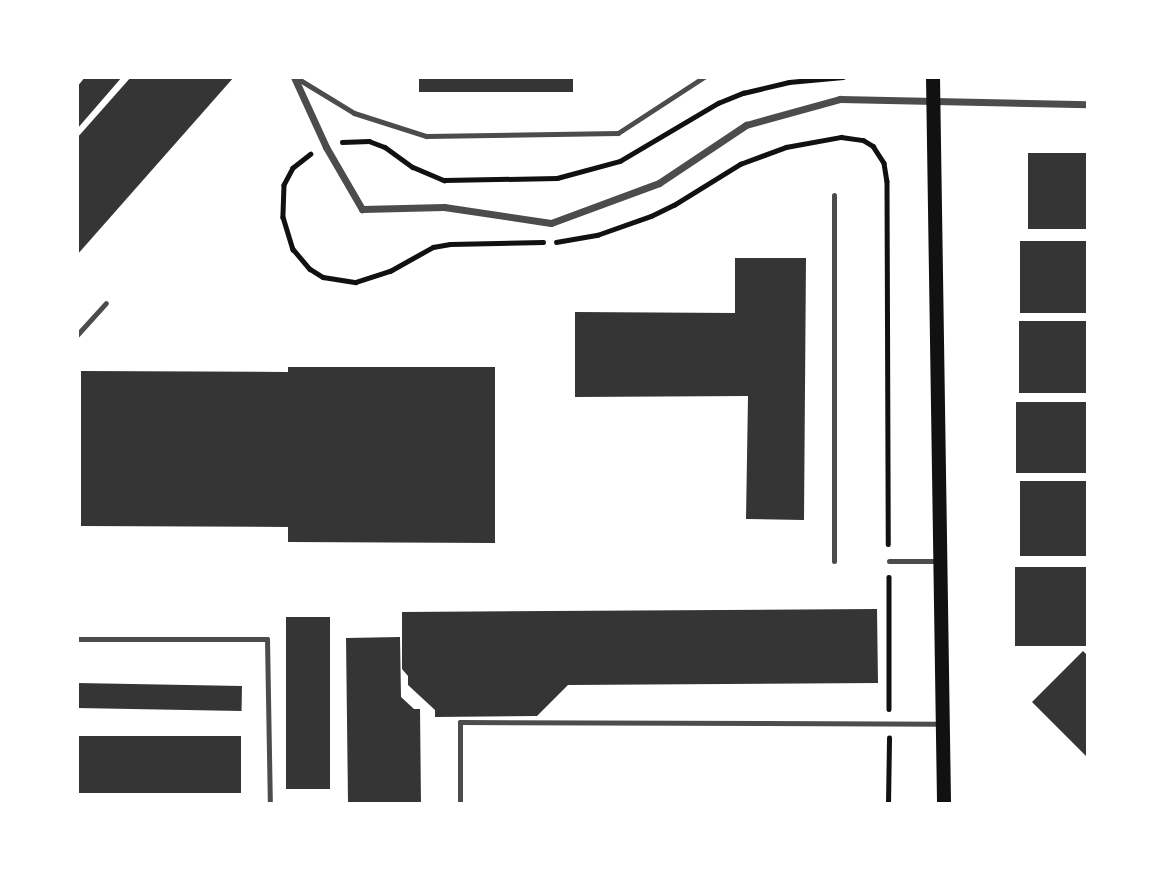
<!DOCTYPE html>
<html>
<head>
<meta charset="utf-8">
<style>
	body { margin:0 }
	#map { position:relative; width:1165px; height:881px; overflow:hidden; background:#fff; font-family:"PT Sans",sans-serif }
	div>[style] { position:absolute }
	.building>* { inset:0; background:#353535; transform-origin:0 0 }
	.path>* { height:4.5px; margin:-2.25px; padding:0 2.25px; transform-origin:2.25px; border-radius:2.25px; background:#111 }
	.service>* { height:5px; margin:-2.5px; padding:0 2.5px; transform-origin:2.5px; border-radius:2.5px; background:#4c4c4c }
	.minor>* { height:7px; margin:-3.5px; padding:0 3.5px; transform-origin:3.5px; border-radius:3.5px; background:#4c4c4c }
	.secondary>* { height:14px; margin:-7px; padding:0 7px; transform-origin:7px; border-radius:7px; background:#111 }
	span { translate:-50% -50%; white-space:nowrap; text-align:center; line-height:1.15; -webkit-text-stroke:7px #fff; paint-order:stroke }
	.frame { position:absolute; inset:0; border:79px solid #fff; pointer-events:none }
</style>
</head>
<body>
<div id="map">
	<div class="building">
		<div style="clip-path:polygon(85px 77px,122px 77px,77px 129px,77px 87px)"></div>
		<div style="clip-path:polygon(131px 77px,234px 77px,77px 255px,77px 138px)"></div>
		<div style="left:419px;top:77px;width:154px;height:15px"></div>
		<div style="left:1028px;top:153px;width:60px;height:76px"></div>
		<div style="left:1020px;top:241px;width:68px;height:72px"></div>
		<div style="clip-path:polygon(735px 258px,806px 258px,804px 520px,746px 519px,748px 396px,575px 397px,575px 312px,735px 313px)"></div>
		<div style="left:1019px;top:321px;width:69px;height:72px"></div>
		<div style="clip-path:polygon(288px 367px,495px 367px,495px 543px,288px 542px,288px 527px,81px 526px,81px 371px,288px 372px)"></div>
		<div style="left:1016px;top:402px;width:72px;height:71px"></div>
		<div style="left:1020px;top:481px;width:68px;height:75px"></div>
		<div style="left:1088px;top:567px;width:79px;height:73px;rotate:90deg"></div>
		<div style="clip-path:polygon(877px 609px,878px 683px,568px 685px,537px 716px,435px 717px,435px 710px,408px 685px,408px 676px,402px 669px,402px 612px)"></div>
		<div style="left:286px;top:617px;width:44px;height:172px"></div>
		<div style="clip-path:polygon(400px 637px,401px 697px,414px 709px,420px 709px,421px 804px,348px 803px,346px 638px)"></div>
		<div style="clip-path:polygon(1083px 651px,1088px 656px,1088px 758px,1032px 702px)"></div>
		<div style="left:77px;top:683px;width:165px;height:25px;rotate:1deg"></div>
		<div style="left:77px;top:736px;width:164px;height:57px"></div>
	</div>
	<div class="path">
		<div style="left:342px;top:142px;width:27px;rotate:-2deg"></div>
		<div style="left:369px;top:141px;width:17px;rotate:21deg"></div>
		<div style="left:385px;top:147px;width:34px;rotate:36deg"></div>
		<div style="left:413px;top:167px;width:34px;rotate:23deg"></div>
		<div style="left:444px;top:180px;width:113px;rotate:-1deg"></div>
		<div style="left:557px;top:178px;width:65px;rotate:-15.1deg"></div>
		<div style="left:620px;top:161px;width:114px;rotate:-30.6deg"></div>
		<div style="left:718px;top:103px;width:27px;rotate:-22deg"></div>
		<div style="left:743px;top:93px;width:47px;rotate:-13.4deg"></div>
		<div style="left:789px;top:82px;width:54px;rotate:-5.3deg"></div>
		<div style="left:311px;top:154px;width:23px;rotate:142deg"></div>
		<div style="left:293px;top:168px;width:19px;rotate:118deg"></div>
		<div style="left:284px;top:185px;width:32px;rotate:92deg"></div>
		<div style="left:283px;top:217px;width:34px;rotate:73deg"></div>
		<div style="left:293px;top:249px;width:26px;rotate:50deg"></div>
		<div style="left:310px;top:269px;width:15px;rotate:32deg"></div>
		<div style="left:323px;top:277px;width:33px;rotate:9deg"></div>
		<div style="left:356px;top:282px;width:36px;rotate:-18deg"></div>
		<div style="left:390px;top:271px;width:49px;rotate:-29.2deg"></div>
		<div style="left:433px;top:247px;width:17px;rotate:-10deg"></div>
		<div style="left:450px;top:244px;width:93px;rotate:-1.2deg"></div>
		<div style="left:556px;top:242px;width:42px;rotate:-9.7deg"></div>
		<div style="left:597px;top:235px;width:57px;rotate:-19.4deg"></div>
		<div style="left:651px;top:216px;width:25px;rotate:-26deg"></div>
		<div style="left:674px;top:205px;width:78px;rotate:-31.8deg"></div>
		<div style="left:740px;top:164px;width:49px;rotate:-20.3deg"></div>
		<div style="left:786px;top:147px;width:56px;rotate:-10.3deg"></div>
		<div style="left:841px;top:137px;width:22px;rotate:8deg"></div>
		<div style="left:863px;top:140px;width:12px;rotate:31deg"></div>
		<div style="left:873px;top:146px;width:20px;rotate:57deg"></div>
		<div style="left:884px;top:163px;width:18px;rotate:81deg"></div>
		<div style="left:887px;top:181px;width:363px;rotate:89.8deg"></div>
		<div style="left:889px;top:577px;width:132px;rotate:90deg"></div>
		<div style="left:888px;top:804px;width:66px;rotate:-89.1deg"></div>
	</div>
	<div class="service">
		<div style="left:295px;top:77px;width:69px;rotate:31.4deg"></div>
		<div style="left:354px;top:113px;width:76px;rotate:17.7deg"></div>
		<div style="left:426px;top:136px;width:192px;rotate:-0.9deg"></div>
		<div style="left:618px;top:133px;width:103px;rotate:-33.1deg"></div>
		<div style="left:834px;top:195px;width:366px;rotate:90deg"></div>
		<div style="left:77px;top:335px;width:43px;rotate:-47.8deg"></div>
		<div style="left:889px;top:561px;width:51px"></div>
		<div style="left:77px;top:639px;width:190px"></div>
		<div style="left:267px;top:639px;width:165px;rotate:89deg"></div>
		<div style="left:460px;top:804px;width:82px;rotate:-90deg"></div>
		<div style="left:460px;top:722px;width:482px;rotate:0.2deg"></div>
	</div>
	<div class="minor">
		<div style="left:294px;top:77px;width:77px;rotate:65.4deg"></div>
		<div style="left:326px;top:147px;width:72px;rotate:59.9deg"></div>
		<div style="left:362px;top:209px;width:82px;rotate:-1.4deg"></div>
		<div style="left:444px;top:207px;width:108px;rotate:8.5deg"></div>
		<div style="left:551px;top:223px;width:115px;rotate:-20.3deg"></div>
		<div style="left:659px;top:183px;width:105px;rotate:-33.7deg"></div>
		<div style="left:746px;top:125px;width:98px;rotate:-15.5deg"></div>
		<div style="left:840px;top:99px;width:248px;rotate:1.2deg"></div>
	</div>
	<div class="secondary">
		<div style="left:933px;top:77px;width:727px;rotate:89.13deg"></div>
	</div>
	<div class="frame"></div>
</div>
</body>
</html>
